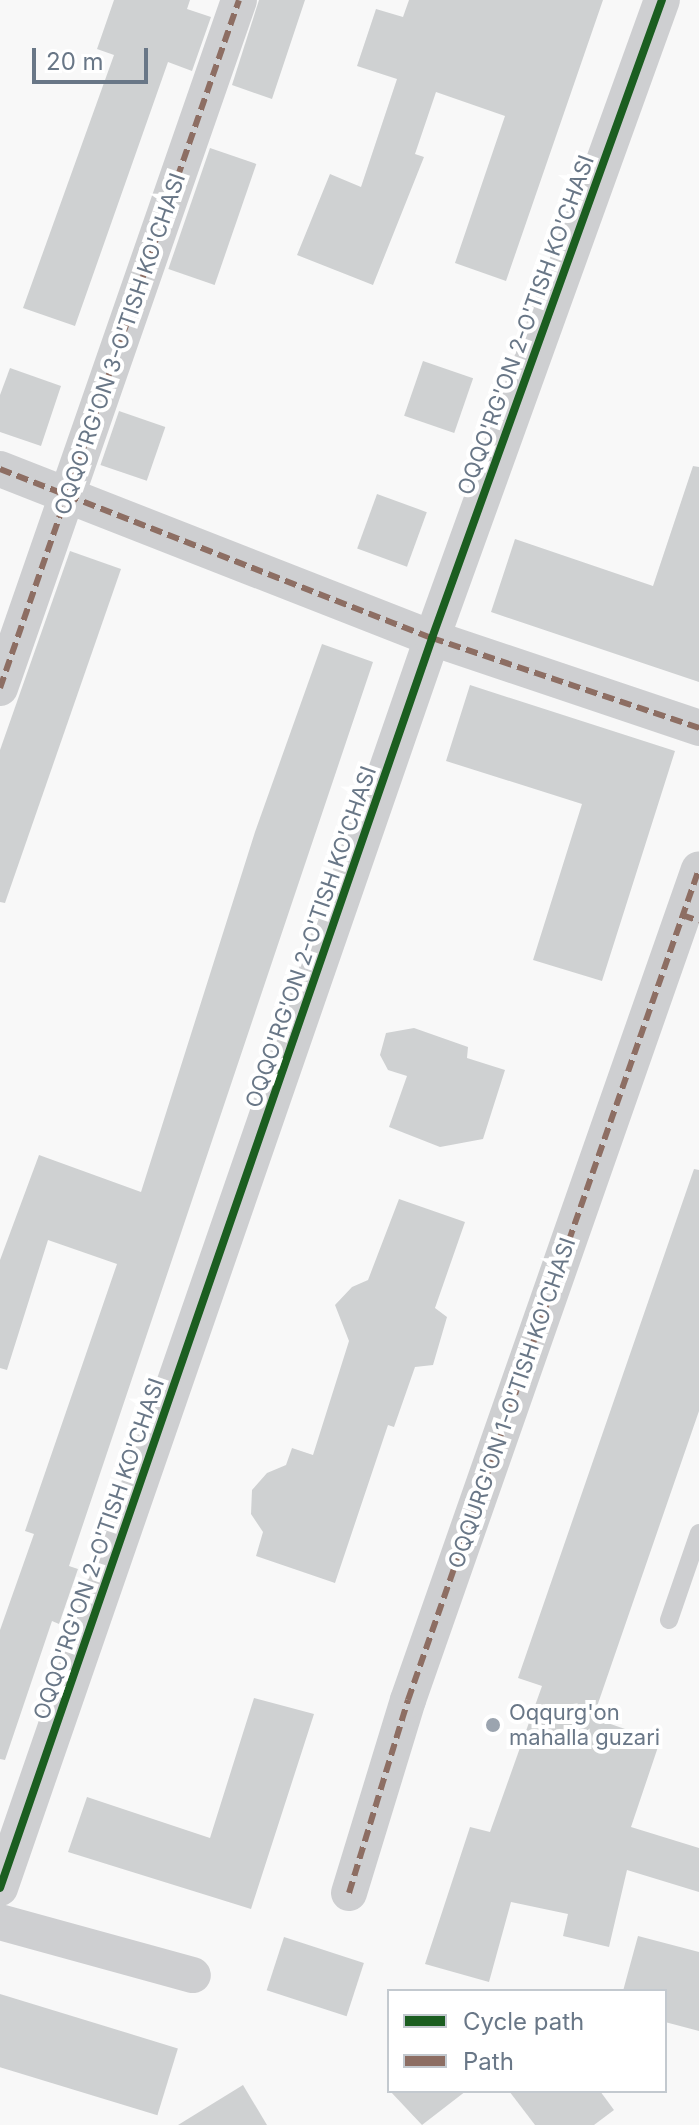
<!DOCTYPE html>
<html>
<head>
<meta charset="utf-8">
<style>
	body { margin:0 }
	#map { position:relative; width:699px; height:2125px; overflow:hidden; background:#f8f8f8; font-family:Inter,sans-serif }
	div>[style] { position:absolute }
	.building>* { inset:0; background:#cfd1d2; transform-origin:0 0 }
	.lane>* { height:18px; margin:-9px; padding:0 9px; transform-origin:9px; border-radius:9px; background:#cecfd1 }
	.street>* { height:36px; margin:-18px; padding:0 18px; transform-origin:18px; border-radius:18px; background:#cecfd1 }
	.quiet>* { height:6px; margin-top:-3px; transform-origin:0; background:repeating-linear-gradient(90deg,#8d6e63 0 12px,transparent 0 18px) }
	.cycleway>* { height:8px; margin:-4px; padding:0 4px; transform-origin:4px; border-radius:4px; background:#1b5e20 }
	.dots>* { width:22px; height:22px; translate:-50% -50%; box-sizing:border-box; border:4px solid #fff; border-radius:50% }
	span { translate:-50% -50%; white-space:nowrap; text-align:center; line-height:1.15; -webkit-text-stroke:8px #fff; paint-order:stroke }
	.street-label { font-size:22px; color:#697787 }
	.poi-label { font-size:22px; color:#697787 }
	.left { translate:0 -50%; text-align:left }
	.legend { position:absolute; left:387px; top:1989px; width:280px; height:104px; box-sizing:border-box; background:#fff; border:2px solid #c3c9cf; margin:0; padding:10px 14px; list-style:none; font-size:24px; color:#697787 }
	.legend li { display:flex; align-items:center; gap:16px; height:40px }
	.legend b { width:40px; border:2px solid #c3c9cf }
	.scale { position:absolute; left:32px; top:48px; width:116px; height:36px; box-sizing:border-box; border:4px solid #697787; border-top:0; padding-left:10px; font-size:24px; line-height:28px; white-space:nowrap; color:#697787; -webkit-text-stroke:6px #fff; paint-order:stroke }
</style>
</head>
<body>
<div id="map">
	<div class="building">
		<div style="clip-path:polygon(114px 0,190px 0,187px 9px,211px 17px,192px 71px,168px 62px,75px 326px,23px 308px,114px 55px,97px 49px)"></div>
		<div style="clip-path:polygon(259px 0,305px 0,272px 99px,232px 85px)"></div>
		<div style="clip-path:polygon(409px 0,603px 0,506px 281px,455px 263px,505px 116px,436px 92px,415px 154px,424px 157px,373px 285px,297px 255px,330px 174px,361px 187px,397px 79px,357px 66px,376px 9px,403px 17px)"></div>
		<div style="left:210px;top:148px;width:49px;height:128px;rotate:19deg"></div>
		<div style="left:423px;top:361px;width:53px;height:58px;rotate:19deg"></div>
		<div style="clip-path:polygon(10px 368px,61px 386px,41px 446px,0 432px,0 395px)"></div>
		<div style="left:119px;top:411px;width:49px;height:57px;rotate:19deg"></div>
		<div style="clip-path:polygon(693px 466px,699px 467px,699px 682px,491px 612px,515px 539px,653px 586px)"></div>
		<div style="left:377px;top:494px;width:53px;height:58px;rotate:20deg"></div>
		<div style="clip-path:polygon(70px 551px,121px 569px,5px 903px,0 902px,0 750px)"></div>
		<div style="clip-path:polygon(322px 644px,373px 662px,69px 1566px,78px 1569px,59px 1624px,52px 1621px,5px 1760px,0 1759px,0 1630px,34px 1534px,25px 1531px,117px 1264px,48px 1240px,7px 1370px,0 1368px,0 1260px,39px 1155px,141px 1192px,255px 832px)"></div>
		<div style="clip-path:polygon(470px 685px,675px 751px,602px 981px,533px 960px,582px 804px,446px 761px)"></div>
		<div style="clip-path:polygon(414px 1028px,468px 1047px,467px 1058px,505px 1070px,483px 1139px,440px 1147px,389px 1127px,407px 1076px,388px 1070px,380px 1055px,386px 1033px)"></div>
		<div style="clip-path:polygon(694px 1169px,699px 1170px,699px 1411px,593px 1718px,660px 1741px,631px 1827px,699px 1848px,699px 1892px,627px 1870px,609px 1947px,563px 1936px,568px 1914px,511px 1902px,489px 1982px,425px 1964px,470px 1827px,490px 1832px,542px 1686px,518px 1678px)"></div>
		<div style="clip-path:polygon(399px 1199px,465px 1222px,435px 1308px,447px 1317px,433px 1365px,415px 1367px,394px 1427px,388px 1425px,335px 1583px,256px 1556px,263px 1532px,251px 1514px,252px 1490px,267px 1473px,286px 1465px,292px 1448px,313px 1455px,349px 1341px,335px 1305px,352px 1287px,368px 1280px)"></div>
		<div style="clip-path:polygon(254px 1698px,314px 1714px,251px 1909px,68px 1852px,87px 1797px,210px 1838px)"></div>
		<div style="clip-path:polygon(638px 1936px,699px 1952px,699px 2031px,665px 2022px,665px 1991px,623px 1991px)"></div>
		<div style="left:284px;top:1937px;width:84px;height:56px;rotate:18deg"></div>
		<div style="left:0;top:1994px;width:186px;height:70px;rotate:17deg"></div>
		<div style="clip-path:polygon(243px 2085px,267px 2125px,178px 2125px)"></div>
		<div style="clip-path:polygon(390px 2091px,466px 2091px,422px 2125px)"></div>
		<div style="clip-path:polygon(509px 2091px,600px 2091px,614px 2110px,594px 2125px,535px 2125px)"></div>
	</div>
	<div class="lane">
		<div style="left:669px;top:1620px;width:92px;rotate:-71deg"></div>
	</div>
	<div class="street">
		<div style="left:0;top:469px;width:464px;rotate:21.4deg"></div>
		<div style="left:432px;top:638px;width:282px;rotate:18.6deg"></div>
		<div style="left:0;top:688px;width:728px;rotate:-70.84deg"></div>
		<div style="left:0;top:1888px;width:1323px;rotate:-70.93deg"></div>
		<div style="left:432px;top:638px;width:678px;rotate:-70.18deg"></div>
		<div style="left:349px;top:1893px;width:202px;rotate:-73deg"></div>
		<div style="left:408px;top:1700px;width:880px;rotate:-70.7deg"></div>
		<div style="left:0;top:1922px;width:200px;rotate:15.4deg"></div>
	</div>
	<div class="quiet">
		<div style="left:0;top:469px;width:464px;rotate:21.4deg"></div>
		<div style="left:432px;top:638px;width:282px;rotate:18.6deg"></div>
		<div style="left:0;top:688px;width:728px;rotate:-70.84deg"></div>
		<div style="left:682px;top:915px;width:18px;rotate:19deg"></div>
		<div style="left:349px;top:1893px;width:202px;rotate:-73deg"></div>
		<div style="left:408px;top:1700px;width:880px;rotate:-70.7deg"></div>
	</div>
	<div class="cycleway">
		<div style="left:0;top:1888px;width:1323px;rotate:-70.93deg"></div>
		<div style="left:432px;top:638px;width:678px;rotate:-70.18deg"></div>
	</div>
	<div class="dots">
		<div style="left:493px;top:1725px;background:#9ba4af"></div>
	</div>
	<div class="street-label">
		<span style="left:526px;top:325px;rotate:-70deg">OQQO'RG'ON 2-O'TISH KO'CHASI</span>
		<span style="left:120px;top:344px;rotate:-71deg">OQQO'RG'ON 3-O'TISH KO'CHASI</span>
		<span style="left:311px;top:937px;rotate:-71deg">OQQO'RG'ON 2-O'TISH KO'CHASI</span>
		<span style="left:512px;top:1403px;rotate:-71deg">OQQURG'ON 1-O'TISH KO'CHASI</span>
		<span style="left:99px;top:1549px;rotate:-71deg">OQQO'RG'ON 2-O'TISH KO'CHASI</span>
	</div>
	<div class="poi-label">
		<span class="left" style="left:509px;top:1725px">Oqqurg'on<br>mahalla guzari</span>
	</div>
	<ul class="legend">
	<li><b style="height:10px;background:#1b5e20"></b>Cycle path</li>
	<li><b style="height:10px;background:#8d6e63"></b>Path</li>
	</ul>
	<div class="scale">20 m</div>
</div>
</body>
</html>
